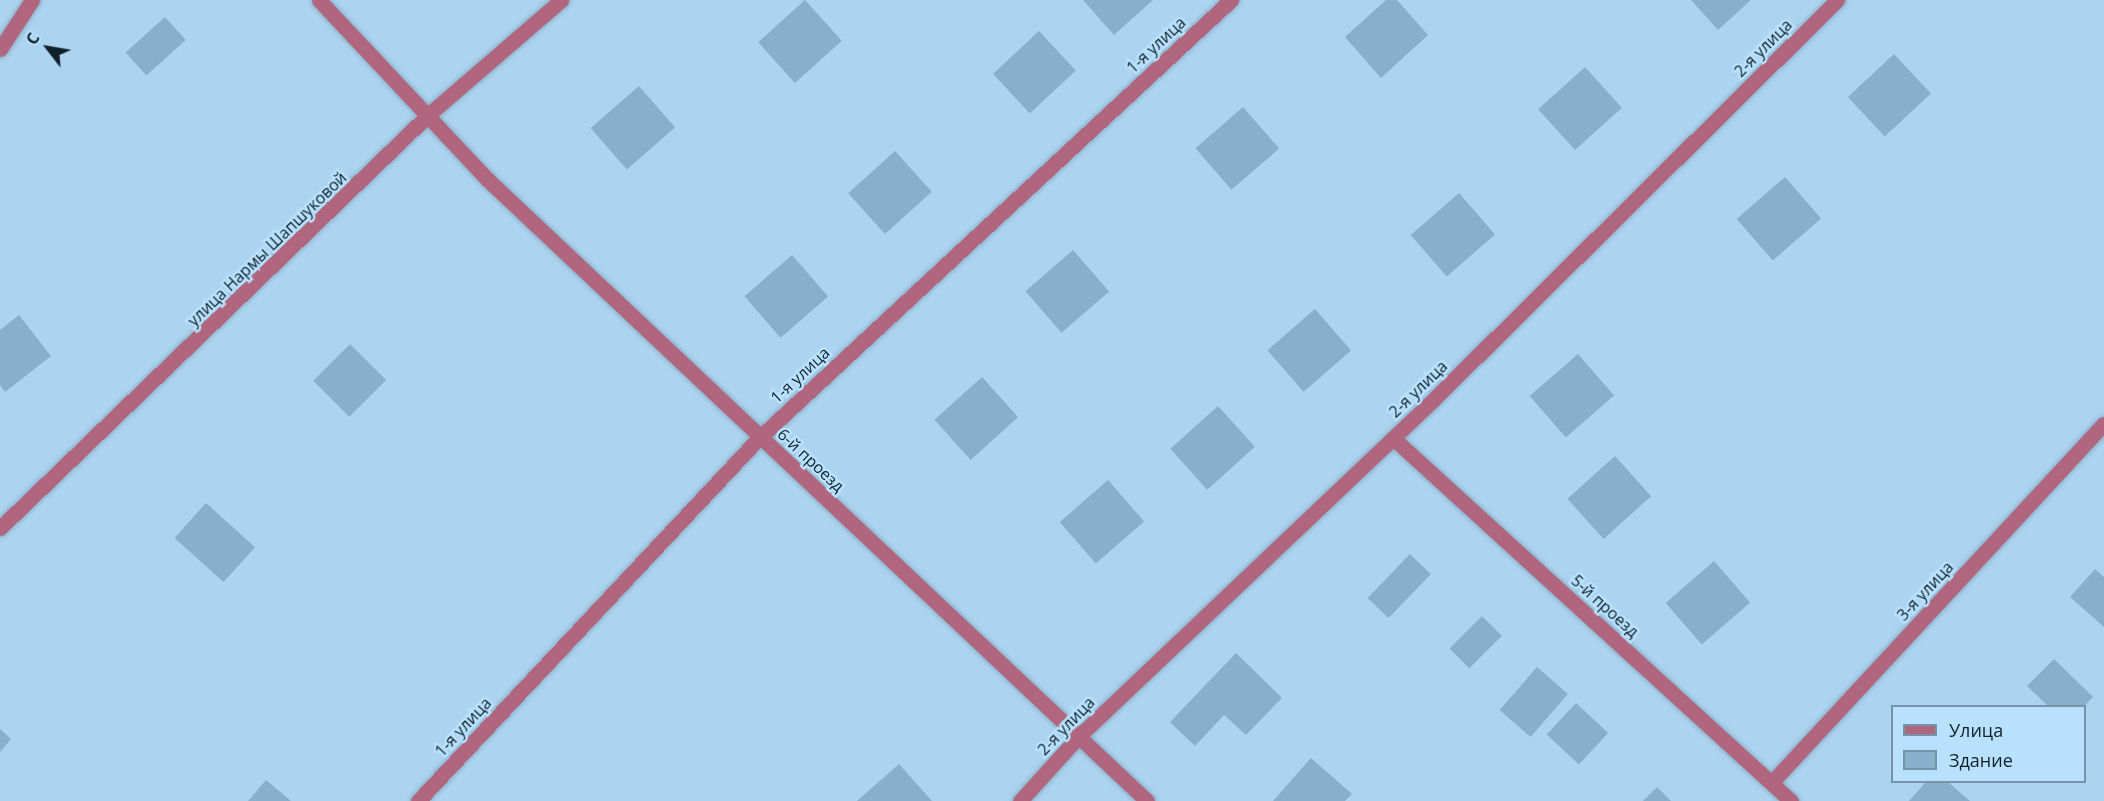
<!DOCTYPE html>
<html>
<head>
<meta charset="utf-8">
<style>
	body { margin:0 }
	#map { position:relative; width:2104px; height:801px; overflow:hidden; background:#acd4f0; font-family:"Open Sans",sans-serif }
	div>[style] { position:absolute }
	.building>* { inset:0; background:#89b0cb; transform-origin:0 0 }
	.roads { filter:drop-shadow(0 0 2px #8db0c8) drop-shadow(0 0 2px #8db0c8) }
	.minor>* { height:15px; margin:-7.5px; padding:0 7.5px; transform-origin:7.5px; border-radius:7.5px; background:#b1667f }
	span { translate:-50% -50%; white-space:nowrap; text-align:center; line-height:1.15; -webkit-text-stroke:5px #b8e1fd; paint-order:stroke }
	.street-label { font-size:16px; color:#10202a }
	.legend { position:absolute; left:1891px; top:705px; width:195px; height:78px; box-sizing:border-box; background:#b8e1fd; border:2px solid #7594a9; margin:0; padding:8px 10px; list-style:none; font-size:18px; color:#10202a }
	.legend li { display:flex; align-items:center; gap:12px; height:30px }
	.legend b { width:30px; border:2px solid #7594a9 }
	.north { position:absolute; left:18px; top:18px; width:60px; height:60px; -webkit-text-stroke:4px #b8e1fd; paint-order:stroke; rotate:301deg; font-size:16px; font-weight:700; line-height:24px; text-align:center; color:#10202a }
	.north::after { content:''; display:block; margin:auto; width:21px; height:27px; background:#10202a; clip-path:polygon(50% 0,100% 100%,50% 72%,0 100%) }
</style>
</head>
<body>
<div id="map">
	<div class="building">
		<div style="left:805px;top:0;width:55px;height:63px;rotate:48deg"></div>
		<div style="clip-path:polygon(1083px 0,1153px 0,1114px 35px)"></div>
		<div style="clip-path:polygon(1386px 0,1397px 0,1428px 35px,1381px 78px,1345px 37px)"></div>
		<div style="clip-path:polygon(1691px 0,1751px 0,1718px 30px)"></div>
		<div style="left:165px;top:17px;width:31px;height:53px;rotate:48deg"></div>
		<div style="left:1039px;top:31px;width:54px;height:63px;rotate:47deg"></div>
		<div style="left:1894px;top:54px;width:54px;height:63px;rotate:47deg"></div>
		<div style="left:1585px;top:67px;width:55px;height:63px;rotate:48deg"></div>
		<div style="left:639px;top:86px;width:55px;height:64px;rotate:49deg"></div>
		<div style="left:1243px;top:107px;width:55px;height:63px;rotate:49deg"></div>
		<div style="left:895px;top:151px;width:55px;height:63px;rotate:48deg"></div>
		<div style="left:1785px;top:177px;width:55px;height:64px;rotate:49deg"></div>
		<div style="left:1459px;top:193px;width:55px;height:64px;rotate:49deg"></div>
		<div style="left:1073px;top:250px;width:55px;height:63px;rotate:49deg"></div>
		<div style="left:792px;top:255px;width:55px;height:63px;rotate:49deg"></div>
		<div style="left:1315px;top:309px;width:55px;height:63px;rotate:49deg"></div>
		<div style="clip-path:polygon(19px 315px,51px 356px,5px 392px,0 385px,0 330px)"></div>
		<div style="left:350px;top:344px;width:51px;height:52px;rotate:45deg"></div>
		<div style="left:1578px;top:354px;width:55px;height:64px;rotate:49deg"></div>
		<div style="left:982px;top:377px;width:54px;height:64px;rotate:48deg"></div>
		<div style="left:1218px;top:406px;width:55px;height:64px;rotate:48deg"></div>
		<div style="left:1615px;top:456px;width:54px;height:64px;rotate:48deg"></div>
		<div style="left:1108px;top:480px;width:55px;height:64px;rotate:49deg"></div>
		<div style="left:206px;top:503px;width:66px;height:47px;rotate:42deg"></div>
		<div style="left:1410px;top:554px;width:29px;height:61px;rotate:44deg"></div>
		<div style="left:1714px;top:561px;width:55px;height:64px;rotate:49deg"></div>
		<div style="clip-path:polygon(2095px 569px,2104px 577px,2104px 627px,2070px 597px)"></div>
		<div style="left:1482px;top:616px;width:28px;height:46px;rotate:45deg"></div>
		<div style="clip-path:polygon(1236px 653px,1282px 698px,1246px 735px,1224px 715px,1195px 746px,1170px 722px)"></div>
		<div style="clip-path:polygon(2054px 659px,2093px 697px,2084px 706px,2048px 706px,2027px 686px)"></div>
		<div style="left:1537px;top:667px;width:41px;height:57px;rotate:41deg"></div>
		<div style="left:1576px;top:703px;width:44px;height:43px;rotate:43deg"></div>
		<div style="clip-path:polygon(0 729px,11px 739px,0 752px)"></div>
		<div style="clip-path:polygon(1311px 758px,1352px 794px,1345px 801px,1273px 801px)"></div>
		<div style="clip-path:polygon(899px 764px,932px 801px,857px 801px)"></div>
		<div style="clip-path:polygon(266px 780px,291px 801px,248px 801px)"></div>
		<div style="clip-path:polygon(1926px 782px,1948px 782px,1970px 801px,1909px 801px)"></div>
		<div style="clip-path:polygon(1657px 787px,1671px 801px,1643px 801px)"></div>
	</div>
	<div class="roads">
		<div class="minor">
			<div style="left:319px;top:0;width:245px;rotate:46.8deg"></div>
			<div style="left:487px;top:179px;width:907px;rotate:43.3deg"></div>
			<div style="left:0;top:49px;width:59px;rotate:-56.9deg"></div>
			<div style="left:1393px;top:438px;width:539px;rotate:42.37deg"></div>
			<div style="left:0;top:528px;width:595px;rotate:-43.98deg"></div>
			<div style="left:428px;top:115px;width:176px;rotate:-40.8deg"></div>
			<div style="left:1772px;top:782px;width:488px;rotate:-47.2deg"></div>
			<div style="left:418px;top:801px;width:499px;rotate:-46.8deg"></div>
			<div style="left:760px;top:437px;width:643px;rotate:-42.86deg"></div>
			<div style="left:1020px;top:801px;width:86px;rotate:-47.8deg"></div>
			<div style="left:1078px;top:737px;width:492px;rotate:-43.5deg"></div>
			<div style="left:1435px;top:398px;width:566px;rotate:-44.71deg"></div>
		</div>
	</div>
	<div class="street-label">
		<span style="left:1156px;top:45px;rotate:-43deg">1-я улица</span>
		<span style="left:1763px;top:48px;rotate:-45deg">2-я улица</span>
		<span style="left:267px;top:249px;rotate:-44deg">улица Нармы Шапшуковой</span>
		<span style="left:800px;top:375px;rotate:-43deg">1-я улица</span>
		<span style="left:1418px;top:389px;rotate:-44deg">2-я улица</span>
		<span style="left:811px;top:460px;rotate:43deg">6-й проезд</span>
		<span style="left:1925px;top:591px;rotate:-47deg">3-я улица</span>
		<span style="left:1605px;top:606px;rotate:42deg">5-й проезд</span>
		<span style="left:1066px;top:726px;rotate:-46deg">2-я улица</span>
		<span style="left:463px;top:727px;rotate:-47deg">1-я улица</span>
	</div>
	<ul class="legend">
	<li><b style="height:8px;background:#b1667f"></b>Улица</li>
	<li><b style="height:16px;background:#89b0cb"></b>Здание</li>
	</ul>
	<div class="north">С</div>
</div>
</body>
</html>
